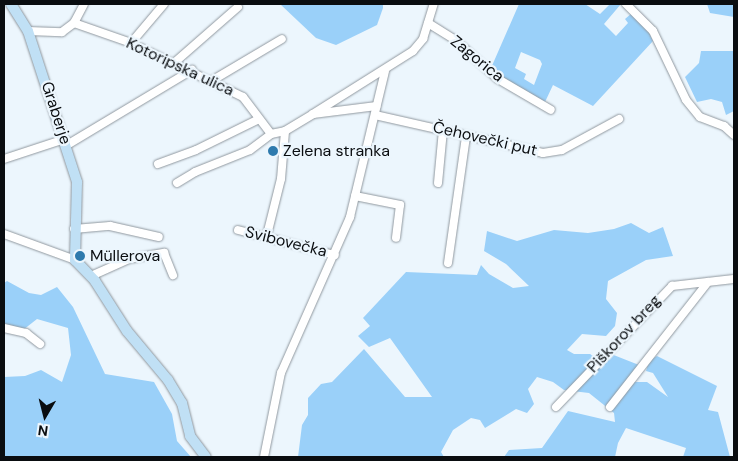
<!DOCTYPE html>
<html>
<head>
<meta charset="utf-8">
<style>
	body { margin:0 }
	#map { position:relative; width:738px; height:461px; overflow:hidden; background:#ecf6fd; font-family:"DM Sans",sans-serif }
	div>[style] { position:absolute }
	.green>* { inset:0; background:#9ad0f9 }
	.roads { filter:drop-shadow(0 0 1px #90989f) drop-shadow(0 0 1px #90989f) }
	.street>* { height:8px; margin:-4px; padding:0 4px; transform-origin:4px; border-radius:4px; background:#fff }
	.secondary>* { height:10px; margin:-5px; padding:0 5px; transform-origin:5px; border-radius:5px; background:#c0e0f5 }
	.dots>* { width:14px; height:14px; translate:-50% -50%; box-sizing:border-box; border:2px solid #ecf6fd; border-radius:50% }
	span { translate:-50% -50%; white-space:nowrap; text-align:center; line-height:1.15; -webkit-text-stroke:4.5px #ecf6fd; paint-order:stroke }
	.street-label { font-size:16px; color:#0a0d10 }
	.poi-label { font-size:16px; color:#0a0d10 }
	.left { translate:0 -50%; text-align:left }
	.frame { position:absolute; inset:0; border:5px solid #0a0d10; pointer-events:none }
	.north { position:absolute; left:20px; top:391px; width:50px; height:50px; -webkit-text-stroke:4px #ecf6fd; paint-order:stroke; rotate:188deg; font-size:14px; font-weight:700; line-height:20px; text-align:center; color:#0a0d10 }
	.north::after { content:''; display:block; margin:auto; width:18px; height:22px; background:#0a0d10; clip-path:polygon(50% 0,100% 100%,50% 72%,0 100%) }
</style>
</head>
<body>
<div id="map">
	<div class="green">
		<div style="clip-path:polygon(280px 4px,383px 4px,383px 8px,377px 25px,336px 45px,316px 38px)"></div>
		<div style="clip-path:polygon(evenodd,519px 4px,585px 4px,600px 14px,610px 4px,621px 4px,604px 24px,616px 36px,628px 23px,625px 19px,632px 13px,646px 26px,653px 41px,593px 106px,553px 85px,545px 102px,507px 82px,491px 68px,519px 4px,521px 52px,540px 60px,542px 64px,534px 85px,524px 79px,526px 74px,515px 68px,521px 52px)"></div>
		<div style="clip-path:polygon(707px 4px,734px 4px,734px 17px,710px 13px)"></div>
		<div style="clip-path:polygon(701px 51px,734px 51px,734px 111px,726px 115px,722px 102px,711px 99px,697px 102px,685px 77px,699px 63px)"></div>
		<div style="clip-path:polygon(631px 223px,649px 233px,663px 227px,673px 256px,646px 260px,608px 281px,606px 299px,617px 313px,615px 326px,606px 336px,582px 334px,567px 350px,574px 354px,590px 354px,600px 360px,606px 352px,639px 365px,634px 382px,647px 382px,668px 397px,653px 373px,646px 371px,649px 361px,657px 356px,717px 386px,708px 410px,718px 412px,730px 457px,683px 457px,686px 448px,626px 428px,618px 443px,615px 457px,504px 457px,509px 450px,542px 448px,568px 411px,615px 422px,614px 413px,589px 393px,564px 390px,553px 382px,537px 377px,528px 389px,534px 404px,527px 413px,516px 409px,485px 428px,480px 420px,471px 418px,453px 430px,441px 452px,444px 457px,298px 457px,302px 425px,308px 415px,308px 398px,321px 384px,332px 382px,364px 349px,405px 397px,432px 397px,390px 338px,369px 347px,358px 336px,370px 326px,363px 318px,406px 272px,477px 275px,481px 265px,489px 274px,513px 288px,529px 286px,506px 264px,484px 251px,487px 231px,517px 241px,554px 230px,588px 233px,614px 229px)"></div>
		<div style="clip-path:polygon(7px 281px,29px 293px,41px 295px,57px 287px,73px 307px,105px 374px,154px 382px,172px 414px,177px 441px,191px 457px,4px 457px,4px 377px,25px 376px,41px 370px,62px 382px,71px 355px,68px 328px,37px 319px,23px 330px,4px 325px,4px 283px)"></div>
	</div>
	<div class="roads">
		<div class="street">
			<div style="left:626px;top:4px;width:38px;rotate:45deg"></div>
			<div style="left:653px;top:31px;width:76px;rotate:64.4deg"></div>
			<div style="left:686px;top:100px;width:22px;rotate:51deg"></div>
			<div style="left:700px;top:117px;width:26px;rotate:21deg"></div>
			<div style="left:724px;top:126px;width:13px;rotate:42deg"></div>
			<div style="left:74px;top:23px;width:21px;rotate:-62deg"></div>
			<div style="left:428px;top:23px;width:31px;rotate:32deg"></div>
			<div style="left:454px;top:39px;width:59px;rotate:42.3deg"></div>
			<div style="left:498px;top:79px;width:61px;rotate:30.3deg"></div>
			<div style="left:28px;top:31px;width:34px;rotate:2deg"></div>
			<div style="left:62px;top:32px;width:15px;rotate:-37deg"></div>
			<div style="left:74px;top:23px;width:60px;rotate:19.3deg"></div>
			<div style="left:131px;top:43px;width:124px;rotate:25.7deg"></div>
			<div style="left:243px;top:97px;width:46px;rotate:52.9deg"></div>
			<div style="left:271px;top:134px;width:14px;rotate:-12deg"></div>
			<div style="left:285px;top:131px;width:33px;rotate:-31deg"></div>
			<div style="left:313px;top:114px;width:64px;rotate:-7.2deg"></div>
			<div style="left:131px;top:43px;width:51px;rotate:-49.8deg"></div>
			<div style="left:174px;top:63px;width:85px;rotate:-41.2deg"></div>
			<div style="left:213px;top:80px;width:80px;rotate:-30.7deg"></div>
			<div style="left:313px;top:114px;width:118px;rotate:-32.2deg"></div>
			<div style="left:413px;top:51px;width:16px;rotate:-50deg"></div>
			<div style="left:423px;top:39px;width:37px;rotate:-73deg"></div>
			<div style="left:375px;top:115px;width:172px;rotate:12.7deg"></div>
			<div style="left:543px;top:153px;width:19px;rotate:-9deg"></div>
			<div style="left:562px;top:150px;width:65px;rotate:-28.5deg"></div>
			<div style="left:67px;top:145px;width:146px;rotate:-31deg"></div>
			<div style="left:4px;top:159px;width:64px;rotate:-18.2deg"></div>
			<div style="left:158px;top:164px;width:40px;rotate:-20.2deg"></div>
			<div style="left:196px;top:150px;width:70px;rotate:-26.2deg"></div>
			<div style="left:177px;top:183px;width:21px;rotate:-31deg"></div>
			<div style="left:195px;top:172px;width:59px;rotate:-21.8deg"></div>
			<div style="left:250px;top:150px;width:26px;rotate:-37deg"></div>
			<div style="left:438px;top:183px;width:53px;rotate:-84.6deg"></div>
			<div style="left:355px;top:196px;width:46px;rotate:11.3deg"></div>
			<div style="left:400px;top:205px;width:33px;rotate:97deg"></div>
			<div style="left:74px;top:229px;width:36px;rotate:-5deg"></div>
			<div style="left:110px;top:226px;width:50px;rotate:12.7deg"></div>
			<div style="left:238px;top:230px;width:100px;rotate:14.5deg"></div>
			<div style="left:4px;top:234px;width:76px;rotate:20.1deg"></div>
			<div style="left:267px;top:235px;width:58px;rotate:-76deg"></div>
			<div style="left:281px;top:179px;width:48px;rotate:-85.2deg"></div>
			<div style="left:448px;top:263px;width:128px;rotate:-81.9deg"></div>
			<div style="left:91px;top:276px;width:42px;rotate:-24.1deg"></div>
			<div style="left:129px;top:259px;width:36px;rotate:-10deg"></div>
			<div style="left:164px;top:253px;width:24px;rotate:68deg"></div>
			<div style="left:4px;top:328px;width:23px;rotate:13deg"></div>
			<div style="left:26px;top:333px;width:18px;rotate:38deg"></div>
			<div style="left:556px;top:407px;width:168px;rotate:-46.2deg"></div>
			<div style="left:672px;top:286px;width:62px;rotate:-6.4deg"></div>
			<div style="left:610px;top:407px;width:159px;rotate:-51.9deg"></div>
			<div style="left:264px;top:457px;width:86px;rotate:-78.6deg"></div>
			<div style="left:281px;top:373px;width:171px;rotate:-66.1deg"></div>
			<div style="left:350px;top:217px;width:150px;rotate:-76.5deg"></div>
		</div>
		<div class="secondary">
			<div style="left:11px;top:4px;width:32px;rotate:58deg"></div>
			<div style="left:28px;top:31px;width:159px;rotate:72deg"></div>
			<div style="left:77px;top:182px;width:78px;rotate:91.5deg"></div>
			<div style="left:75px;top:260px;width:29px;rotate:46deg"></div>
			<div style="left:95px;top:281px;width:59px;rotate:57.4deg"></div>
			<div style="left:127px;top:331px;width:64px;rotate:50.1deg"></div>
			<div style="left:168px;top:380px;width:27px;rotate:59deg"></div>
			<div style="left:182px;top:403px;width:34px;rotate:76deg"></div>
			<div style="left:190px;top:436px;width:26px;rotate:53deg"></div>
		</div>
	</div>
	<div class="dots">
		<div style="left:273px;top:151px;background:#2e7aad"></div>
		<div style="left:80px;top:256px;background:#2e7aad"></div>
	</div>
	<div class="street-label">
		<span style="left:477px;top:59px;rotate:39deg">Zagorica</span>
		<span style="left:180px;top:67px;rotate:25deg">Kotoripska ulica</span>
		<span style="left:56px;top:113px;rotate:72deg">Graberje</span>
		<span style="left:485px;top:139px;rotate:13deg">Čehovečki put</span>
		<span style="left:286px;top:242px;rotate:14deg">Svibovečka</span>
		<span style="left:624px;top:334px;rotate:-47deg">Piškorov breg</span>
	</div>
	<div class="poi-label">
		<span class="left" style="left:283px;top:151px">Zelena stranka</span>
		<span class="left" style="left:90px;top:256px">Müllerova</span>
	</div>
	<div class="frame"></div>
	<div class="north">N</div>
</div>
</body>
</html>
